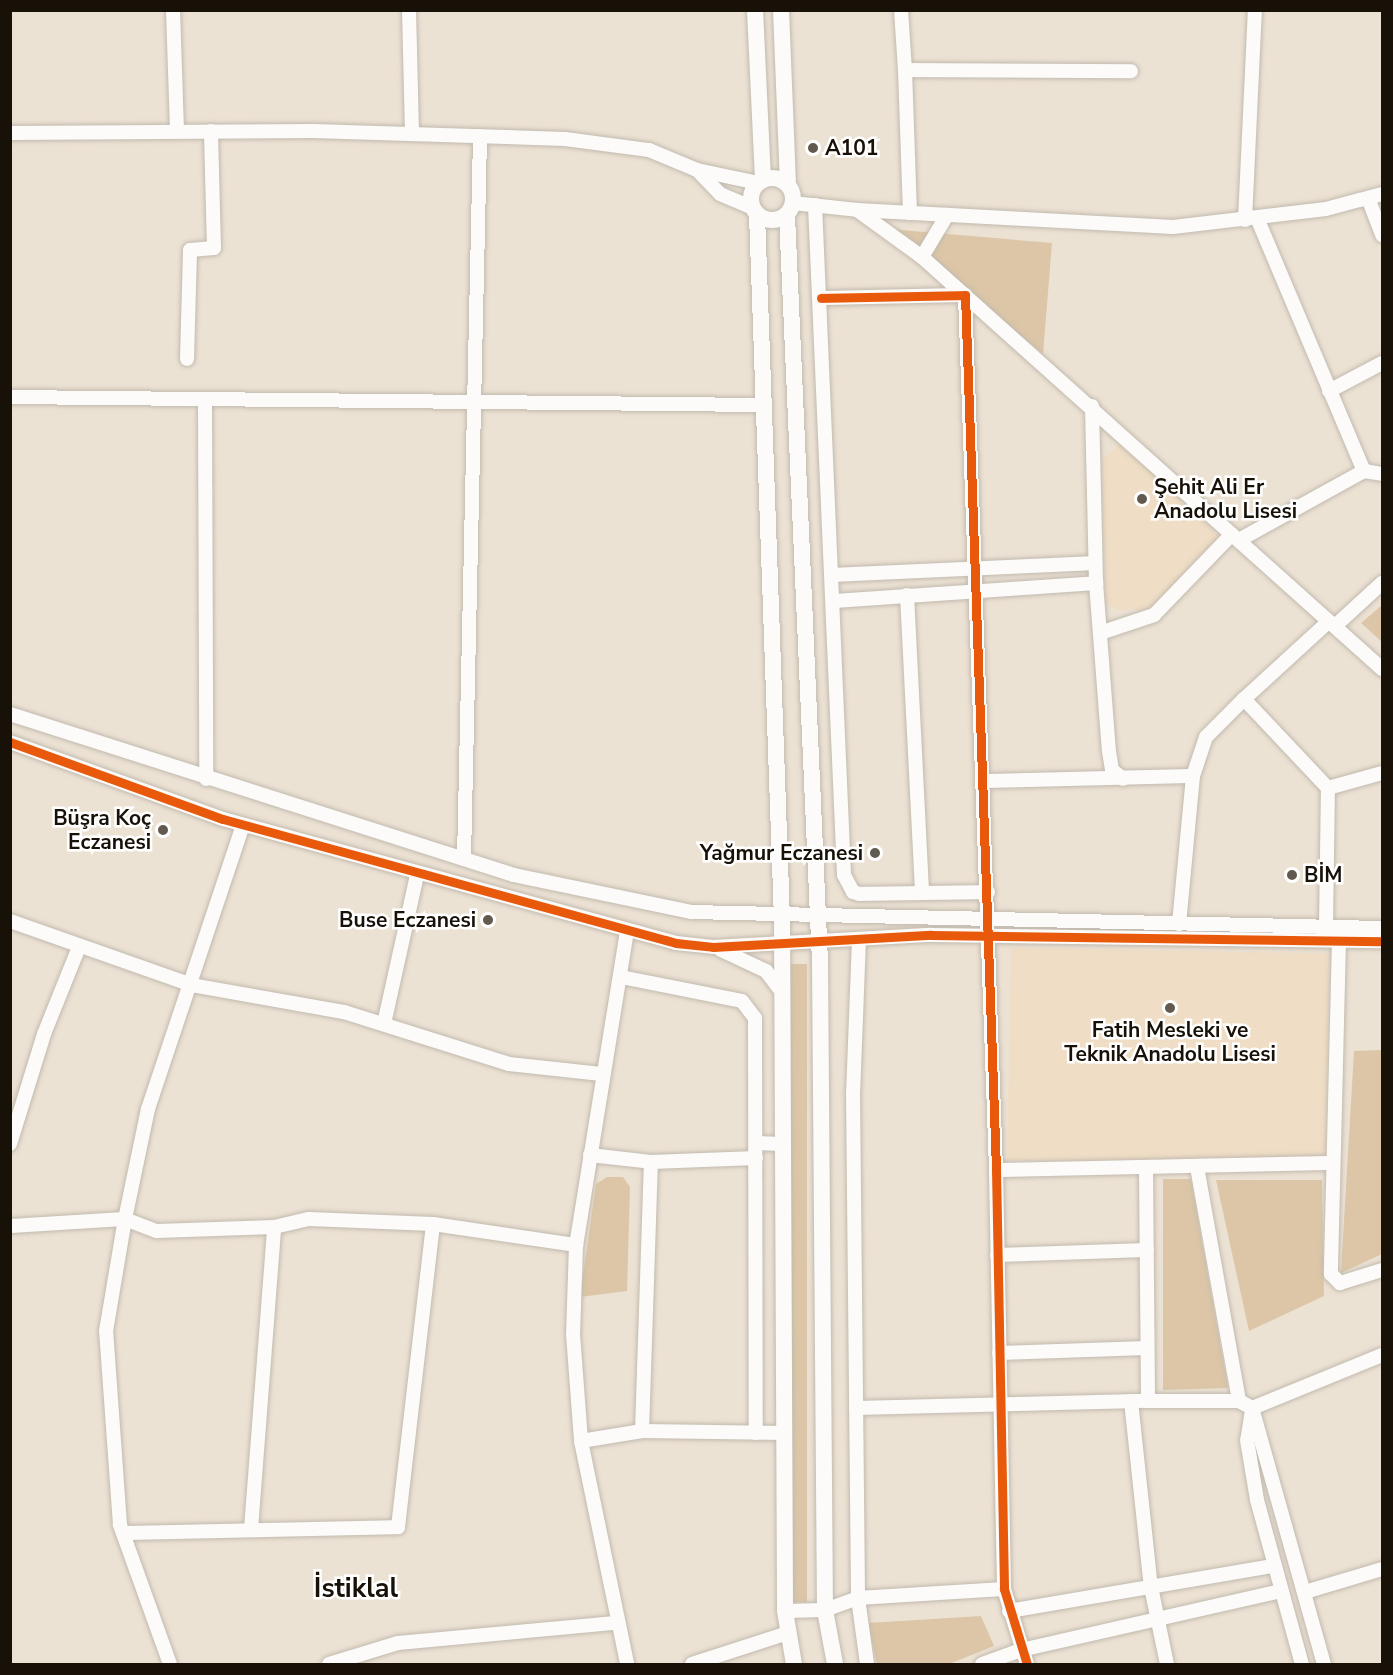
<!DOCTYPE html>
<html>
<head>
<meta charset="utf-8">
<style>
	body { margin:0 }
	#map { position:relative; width:1393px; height:1675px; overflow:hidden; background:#ece2d4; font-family:"Nunito Sans",sans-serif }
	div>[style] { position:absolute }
	.built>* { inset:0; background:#efddc5; transform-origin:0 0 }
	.green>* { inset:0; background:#dcc6a7; transform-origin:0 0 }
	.roads { filter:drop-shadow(0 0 2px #c2baaf) drop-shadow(0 0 2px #c2baaf) }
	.minor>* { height:14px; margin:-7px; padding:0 7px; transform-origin:7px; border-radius:7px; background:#fcfbf9 }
	.major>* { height:16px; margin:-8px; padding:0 8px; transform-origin:8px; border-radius:8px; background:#fcfbf9 }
	.major>.ring { margin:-8px; padding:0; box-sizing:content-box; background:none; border:16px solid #fcfbf9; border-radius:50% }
	.cycleway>* { height:9px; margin:-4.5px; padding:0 4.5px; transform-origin:4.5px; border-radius:4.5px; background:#e8590c }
	.dots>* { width:16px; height:16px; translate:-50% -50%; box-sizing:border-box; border:3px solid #fff; border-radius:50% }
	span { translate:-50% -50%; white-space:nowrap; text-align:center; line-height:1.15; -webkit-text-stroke:5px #fff; paint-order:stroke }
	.poi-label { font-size:21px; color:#181108; font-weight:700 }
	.left { translate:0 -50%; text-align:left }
	.right { translate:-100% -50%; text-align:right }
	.district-label { font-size:27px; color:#181108; font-weight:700 }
	.frame { position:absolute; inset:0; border:12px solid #181108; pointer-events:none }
</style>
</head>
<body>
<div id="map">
	<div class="built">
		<div style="clip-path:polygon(1123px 442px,1221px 539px,1154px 609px,1117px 610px,1106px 604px,1102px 459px)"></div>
		<div style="left:1011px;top:948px;width:318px;height:212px;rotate:1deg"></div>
	</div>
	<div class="green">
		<div style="clip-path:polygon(889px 229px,1052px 243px,1043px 354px)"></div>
		<div style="clip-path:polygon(1382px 605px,1382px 642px,1361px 623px)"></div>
		<div style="left:807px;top:964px;width:638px;height:16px;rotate:90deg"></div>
		<div style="clip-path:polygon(1382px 1050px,1382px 1254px,1341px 1273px,1354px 1051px)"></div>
		<div style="clip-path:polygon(607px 1177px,623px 1177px,630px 1187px,627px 1291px,580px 1297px,596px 1184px)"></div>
		<div style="clip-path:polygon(1163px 1179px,1191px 1179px,1228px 1388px,1163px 1390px)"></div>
		<div style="clip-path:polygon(1216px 1180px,1322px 1180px,1324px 1296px,1249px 1331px)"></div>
		<div style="clip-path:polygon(981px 1616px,994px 1646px,949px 1664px,877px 1664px,868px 1623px)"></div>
	</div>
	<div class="roads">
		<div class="minor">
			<div style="left:173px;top:10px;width:121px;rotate:88.1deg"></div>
			<div style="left:409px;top:10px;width:124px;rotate:88.6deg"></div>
			<div style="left:901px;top:10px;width:60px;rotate:86.2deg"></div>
			<div style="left:905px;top:70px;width:226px;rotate:0.3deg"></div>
			<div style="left:905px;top:70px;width:143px;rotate:88deg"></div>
			<div style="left:10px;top:133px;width:303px;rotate:-0.4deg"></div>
			<div style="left:313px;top:131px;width:252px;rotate:1.8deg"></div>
			<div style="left:565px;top:139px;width:85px;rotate:7.5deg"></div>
			<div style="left:649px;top:150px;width:52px;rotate:22.6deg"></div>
			<div style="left:697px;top:170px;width:62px;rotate:12deg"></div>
			<div style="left:697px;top:170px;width:33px;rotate:46deg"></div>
			<div style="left:720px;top:194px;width:36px;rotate:23deg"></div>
			<div style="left:1368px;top:198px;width:40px;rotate:69deg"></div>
			<div style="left:793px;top:203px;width:64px;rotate:6.2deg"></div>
			<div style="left:857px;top:210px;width:80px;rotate:35.9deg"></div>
			<div style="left:922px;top:257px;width:618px;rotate:41.85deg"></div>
			<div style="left:815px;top:205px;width:671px;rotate:87.52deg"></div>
			<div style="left:844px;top:875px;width:19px;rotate:62deg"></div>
			<div style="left:853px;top:892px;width:7px;rotate:16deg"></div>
			<div style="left:860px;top:894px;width:128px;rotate:-0.9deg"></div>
			<div style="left:857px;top:210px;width:316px;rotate:3.1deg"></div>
			<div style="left:1173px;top:227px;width:154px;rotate:-6.7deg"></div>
			<div style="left:1326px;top:209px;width:58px;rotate:-15deg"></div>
			<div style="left:1257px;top:218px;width:275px;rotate:67.1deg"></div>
			<div style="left:1245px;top:220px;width:210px;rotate:-87.3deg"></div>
			<div style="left:922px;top:257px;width:49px;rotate:-59.2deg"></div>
			<div style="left:821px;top:298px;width:144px;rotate:-1.2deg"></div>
			<div style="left:965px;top:295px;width:876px;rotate:87.97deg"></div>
			<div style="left:996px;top:1170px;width:419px;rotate:88.9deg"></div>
			<div style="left:1004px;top:1589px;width:78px;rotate:73deg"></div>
			<div style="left:187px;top:359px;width:109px;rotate:-88.4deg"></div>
			<div style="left:190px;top:250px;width:24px;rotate:-5deg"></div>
			<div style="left:214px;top:248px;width:117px;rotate:-91.5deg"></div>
			<div style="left:1329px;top:391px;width:60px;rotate:-27.8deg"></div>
			<div style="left:10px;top:397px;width:751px;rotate:0.61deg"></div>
			<div style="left:205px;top:403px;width:376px;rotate:89.8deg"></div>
			<div style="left:1092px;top:406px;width:177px;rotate:88.7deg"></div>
			<div style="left:1096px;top:583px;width:169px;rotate:85.6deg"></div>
			<div style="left:1109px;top:751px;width:19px;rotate:81deg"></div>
			<div style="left:1112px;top:770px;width:14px;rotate:39deg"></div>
			<div style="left:1239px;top:540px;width:143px;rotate:-28.9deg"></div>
			<div style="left:1364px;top:471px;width:18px;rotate:9deg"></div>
			<div style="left:833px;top:575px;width:262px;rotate:-2.6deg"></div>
			<div style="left:907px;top:595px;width:298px;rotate:87.1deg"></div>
			<div style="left:834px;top:601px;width:263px;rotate:-3.9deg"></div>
			<div style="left:1335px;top:626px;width:64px;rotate:-42.5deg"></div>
			<div style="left:1100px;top:633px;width:57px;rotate:-18.4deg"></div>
			<div style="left:1154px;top:615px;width:112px;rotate:-46.1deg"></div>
			<div style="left:1244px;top:699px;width:115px;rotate:-42.5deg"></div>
			<div style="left:10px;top:714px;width:529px;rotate:17.72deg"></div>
			<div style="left:514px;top:875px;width:181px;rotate:11.8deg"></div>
			<div style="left:691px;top:912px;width:691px;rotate:1.33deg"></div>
			<div style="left:10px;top:742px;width:226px;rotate:19.9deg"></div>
			<div style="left:223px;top:819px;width:470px;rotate:15.3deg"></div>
			<div style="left:676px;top:943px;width:37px;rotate:6deg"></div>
			<div style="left:713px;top:947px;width:218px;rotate:-3.2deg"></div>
			<div style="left:931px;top:935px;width:451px;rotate:0.8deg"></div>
			<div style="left:984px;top:781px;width:209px;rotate:-1.4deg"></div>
			<div style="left:464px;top:859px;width:723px;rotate:-88.73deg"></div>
			<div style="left:10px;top:921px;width:193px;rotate:19.4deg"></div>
			<div style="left:192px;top:985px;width:154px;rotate:10.1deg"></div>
			<div style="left:344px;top:1012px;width:173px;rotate:17.5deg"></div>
			<div style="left:509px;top:1064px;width:93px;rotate:6.2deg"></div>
			<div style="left:1179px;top:924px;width:149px;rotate:-84.6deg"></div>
			<div style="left:1193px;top:776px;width:41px;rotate:-71.6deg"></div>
			<div style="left:1206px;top:737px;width:54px;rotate:-45deg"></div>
			<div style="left:1244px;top:699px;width:122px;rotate:46.7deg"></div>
			<div style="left:1328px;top:788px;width:56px;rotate:-15.5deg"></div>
			<div style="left:1326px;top:927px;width:139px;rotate:-89.2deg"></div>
			<div style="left:627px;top:931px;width:318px;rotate:99.2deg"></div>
			<div style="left:576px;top:1245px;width:89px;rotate:91.9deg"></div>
			<div style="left:573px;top:1334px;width:107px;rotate:85.7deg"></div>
			<div style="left:581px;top:1441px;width:228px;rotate:78.3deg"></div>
			<div style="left:859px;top:939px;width:153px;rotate:92.2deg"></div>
			<div style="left:853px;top:1092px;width:506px;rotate:89.43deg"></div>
			<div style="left:858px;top:1598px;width:67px;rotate:82.2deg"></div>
			<div style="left:1339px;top:940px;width:334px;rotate:91.4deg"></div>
			<div style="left:1331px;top:1274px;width:13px;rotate:45deg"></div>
			<div style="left:1340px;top:1283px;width:44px;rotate:-17.2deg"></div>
			<div style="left:721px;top:950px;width:50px;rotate:25deg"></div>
			<div style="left:766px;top:971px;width:21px;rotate:53deg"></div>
			<div style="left:621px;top:977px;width:123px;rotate:11.2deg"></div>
			<div style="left:742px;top:1001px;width:21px;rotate:53deg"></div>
			<div style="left:755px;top:1018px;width:415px;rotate:89.9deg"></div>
			<div style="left:384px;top:1024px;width:153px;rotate:-77.5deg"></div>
			<div style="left:756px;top:1143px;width:26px;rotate:2deg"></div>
			<div style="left:10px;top:1144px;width:115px;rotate:-72.8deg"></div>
			<div style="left:44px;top:1034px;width:94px;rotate:-68.1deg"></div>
			<div style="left:590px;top:1155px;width:61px;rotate:6.5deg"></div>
			<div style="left:651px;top:1162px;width:105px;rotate:-2.2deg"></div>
			<div style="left:1197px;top:1167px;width:238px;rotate:79.8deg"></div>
			<div style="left:1146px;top:1168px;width:233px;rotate:89.5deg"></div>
			<div style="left:996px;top:1170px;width:336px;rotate:-1.2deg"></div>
			<div style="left:10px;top:1226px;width:115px;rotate:-3.5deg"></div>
			<div style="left:125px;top:1219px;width:112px;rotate:-78.2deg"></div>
			<div style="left:148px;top:1109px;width:299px;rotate:-71.5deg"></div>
			<div style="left:997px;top:1255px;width:150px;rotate:-1.9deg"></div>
			<div style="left:999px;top:1353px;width:148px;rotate:-1.9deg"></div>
			<div style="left:1131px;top:1401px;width:187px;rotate:83.9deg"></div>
			<div style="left:1151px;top:1587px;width:79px;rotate:78.3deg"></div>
			<div style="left:856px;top:1408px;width:292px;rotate:-1.4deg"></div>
			<div style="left:1148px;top:1401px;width:91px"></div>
			<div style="left:1239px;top:1401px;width:15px;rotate:28deg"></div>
			<div style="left:1252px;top:1408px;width:140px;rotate:-22.2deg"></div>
			<div style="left:1252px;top:1408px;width:266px;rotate:74.3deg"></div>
			<div style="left:1252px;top:1410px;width:30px;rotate:99deg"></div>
			<div style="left:1247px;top:1440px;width:61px;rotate:80.5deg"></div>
			<div style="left:1257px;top:1500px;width:170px;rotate:74.7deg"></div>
			<div style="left:642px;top:1431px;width:269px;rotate:-88.1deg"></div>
			<div style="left:581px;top:1441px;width:62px;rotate:-9.3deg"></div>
			<div style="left:642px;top:1431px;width:143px;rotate:0.8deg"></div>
			<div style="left:251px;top:1529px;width:303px;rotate:-85.6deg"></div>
			<div style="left:123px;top:1533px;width:275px;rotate:-1.2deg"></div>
			<div style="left:398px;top:1527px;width:305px;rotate:-83.4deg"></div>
			<div style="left:1305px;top:1592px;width:80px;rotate:-16.6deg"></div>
			<div style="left:785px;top:1611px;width:40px;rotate:-1.4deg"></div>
			<div style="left:825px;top:1610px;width:35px;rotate:-20deg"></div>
			<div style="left:858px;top:1598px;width:146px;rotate:-3.5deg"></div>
			<div style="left:1009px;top:1611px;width:268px;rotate:-9.7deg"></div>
			<div style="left:170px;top:1664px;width:148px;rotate:-109.8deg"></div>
			<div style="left:120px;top:1525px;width:195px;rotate:-94.1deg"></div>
			<div style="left:106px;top:1331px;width:114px;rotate:-80.4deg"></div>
			<div style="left:125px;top:1219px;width:34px;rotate:21deg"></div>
			<div style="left:157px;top:1231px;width:117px;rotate:-2deg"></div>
			<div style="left:274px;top:1227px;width:36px;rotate:-13deg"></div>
			<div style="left:309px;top:1219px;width:124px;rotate:2.3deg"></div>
			<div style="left:433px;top:1224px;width:145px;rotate:8.4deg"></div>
			<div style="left:329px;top:1664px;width:72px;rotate:-16.9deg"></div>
			<div style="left:398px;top:1643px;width:218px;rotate:-5.3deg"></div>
			<div style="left:692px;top:1664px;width:101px;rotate:-17.9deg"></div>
			<div style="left:982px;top:1664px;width:41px;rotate:-19.7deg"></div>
			<div style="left:1021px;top:1650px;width:267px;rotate:-12.8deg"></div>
		</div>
		<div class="major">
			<div style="left:755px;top:10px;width:170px;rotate:87.3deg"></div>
			<div style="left:781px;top:10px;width:174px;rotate:87.7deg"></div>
			<div class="ring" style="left:751px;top:178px;width:26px;height:26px"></div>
			<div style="left:757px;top:214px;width:704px;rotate:87.97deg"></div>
			<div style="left:782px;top:918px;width:693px;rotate:89.75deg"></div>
			<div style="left:785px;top:1611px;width:54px;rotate:80.4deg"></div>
			<div style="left:787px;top:215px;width:747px;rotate:87.47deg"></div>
			<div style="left:820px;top:961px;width:649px;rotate:89.56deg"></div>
			<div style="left:825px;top:1610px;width:55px;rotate:79.5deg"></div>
		</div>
	</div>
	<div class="cycleway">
		<div style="left:821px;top:298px;width:144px;rotate:-1.2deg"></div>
		<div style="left:965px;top:295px;width:876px;rotate:87.97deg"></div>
		<div style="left:996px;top:1170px;width:419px;rotate:88.9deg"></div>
		<div style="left:1004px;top:1589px;width:78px;rotate:73deg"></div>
		<div style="left:10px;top:742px;width:226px;rotate:19.9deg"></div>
		<div style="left:223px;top:819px;width:470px;rotate:15.3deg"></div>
		<div style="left:676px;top:943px;width:37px;rotate:6deg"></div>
		<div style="left:713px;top:947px;width:218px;rotate:-3.2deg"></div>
		<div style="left:931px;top:935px;width:451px;rotate:0.8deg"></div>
	</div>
	<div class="dots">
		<div style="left:813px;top:148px;background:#625a4f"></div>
		<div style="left:1142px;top:499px;background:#625a4f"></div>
		<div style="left:163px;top:830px;background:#625a4f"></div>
		<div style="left:875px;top:853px;background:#625a4f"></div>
		<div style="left:1292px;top:875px;background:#625a4f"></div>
		<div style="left:488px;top:920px;background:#625a4f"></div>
		<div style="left:1170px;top:1008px;background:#625a4f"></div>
	</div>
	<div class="poi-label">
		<span class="left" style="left:825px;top:148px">A101</span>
		<span class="left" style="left:1154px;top:499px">Şehit Ali Er<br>Anadolu Lisesi</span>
		<span class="right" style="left:151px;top:830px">Büşra Koç<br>Eczanesi</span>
		<span class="right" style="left:863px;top:853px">Yağmur Eczanesi</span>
		<span class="left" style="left:1304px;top:875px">BİM</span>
		<span class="right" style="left:476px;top:920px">Buse Eczanesi</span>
		<span style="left:1170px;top:1042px">Fatih Mesleki ve<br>Teknik Anadolu Lisesi</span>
	</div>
	<div class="district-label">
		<span style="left:356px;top:1589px">İstiklal</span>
	</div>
	<div class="frame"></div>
</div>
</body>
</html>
